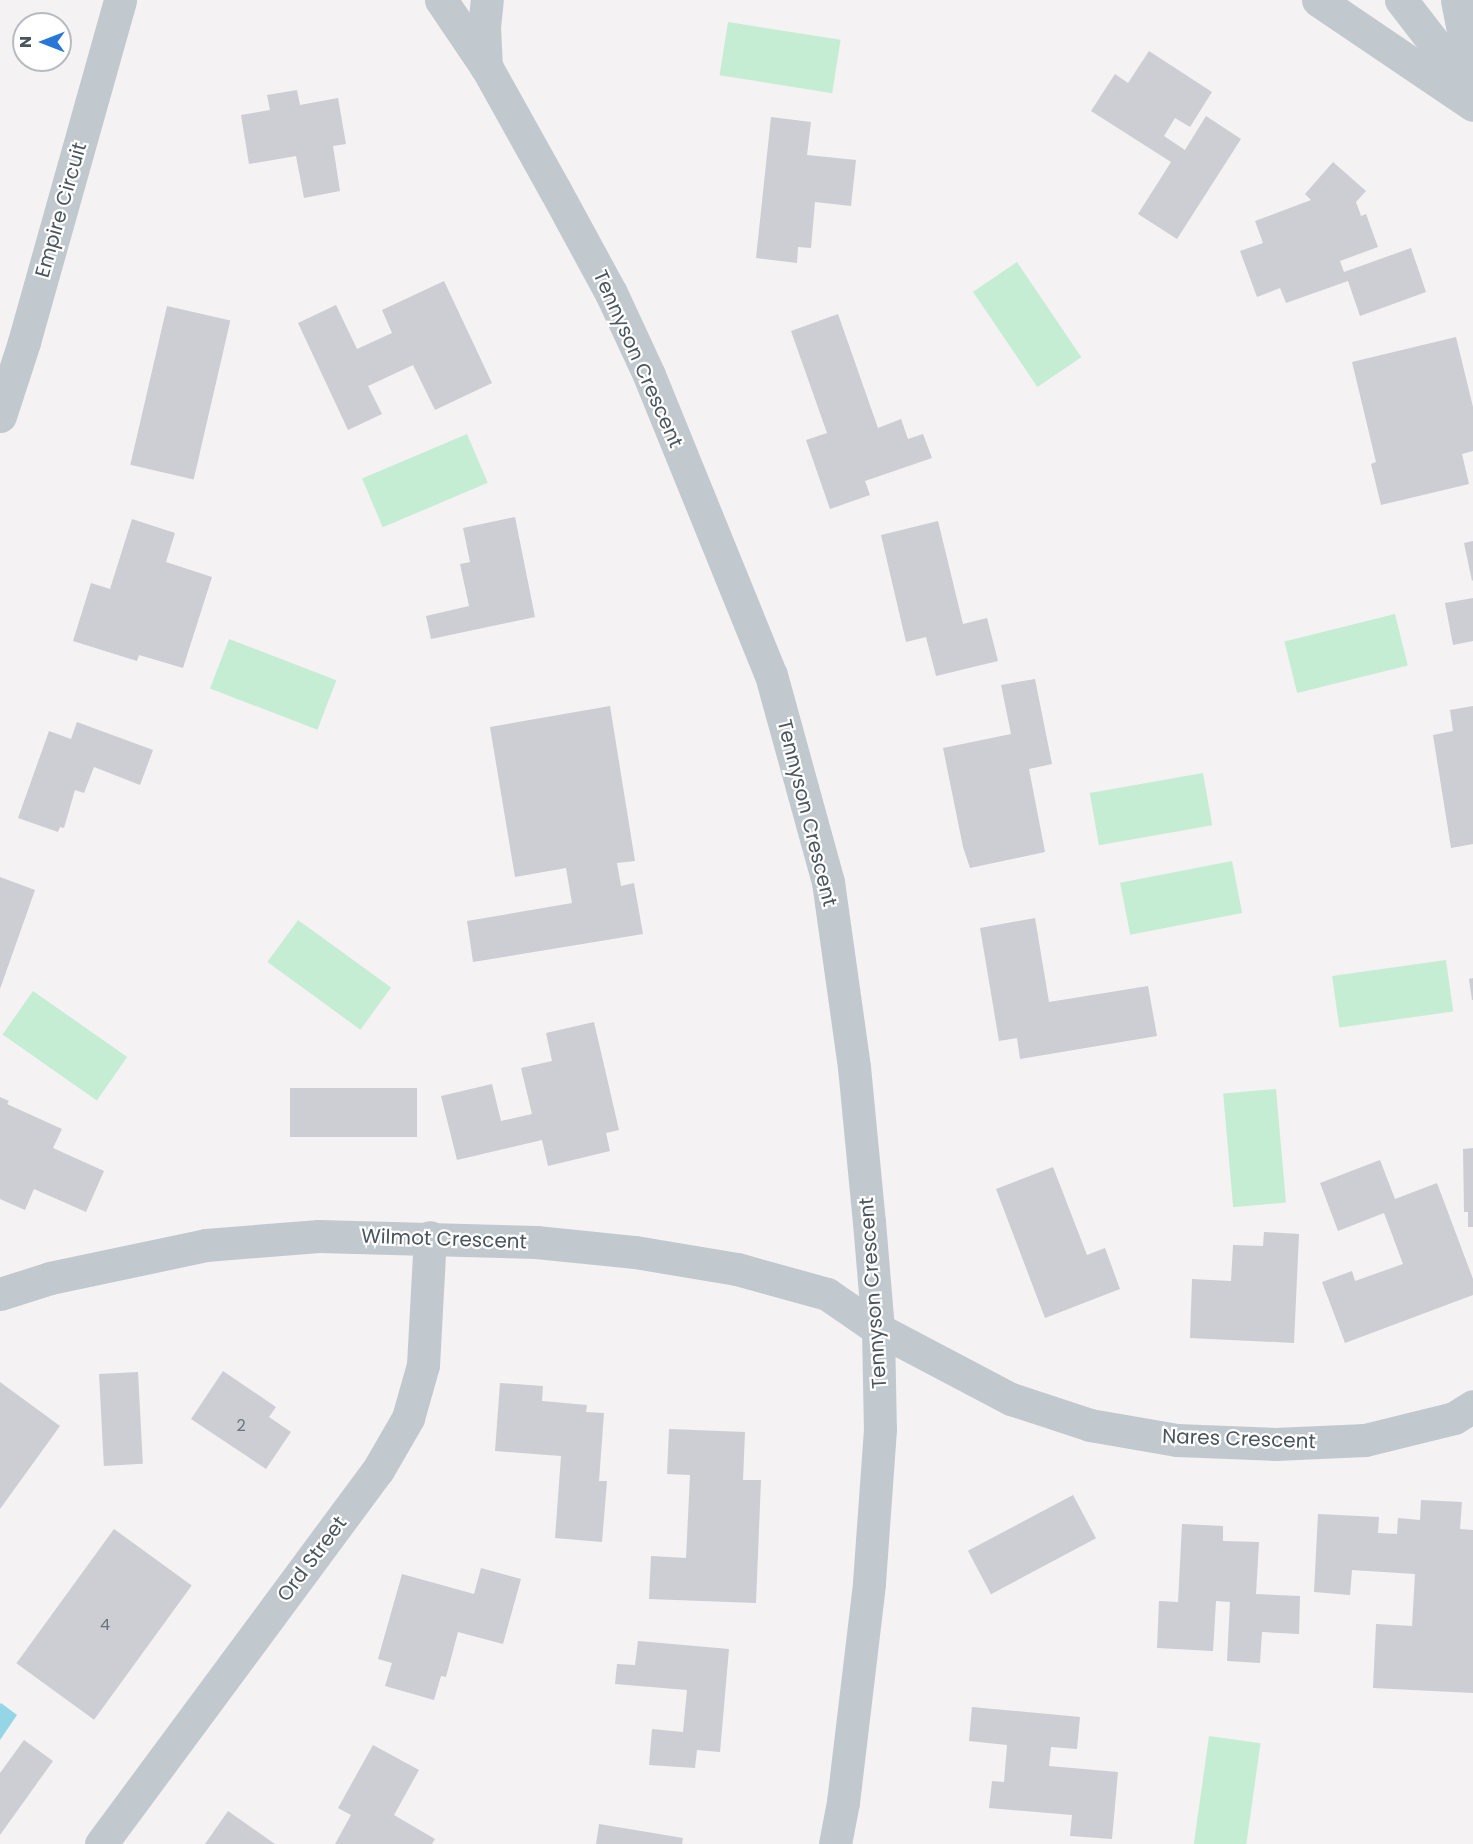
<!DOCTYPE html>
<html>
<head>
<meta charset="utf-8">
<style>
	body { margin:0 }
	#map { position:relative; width:1473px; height:1844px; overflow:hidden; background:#f4f2f2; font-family:Poppins,sans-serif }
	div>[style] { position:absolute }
	.green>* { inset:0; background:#c5edd4; transform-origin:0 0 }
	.water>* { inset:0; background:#95d6e6 }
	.building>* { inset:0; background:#ccced3; transform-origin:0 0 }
	.minor>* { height:33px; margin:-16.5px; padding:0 16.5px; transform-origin:16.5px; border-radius:16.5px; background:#c1c9cf }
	span { translate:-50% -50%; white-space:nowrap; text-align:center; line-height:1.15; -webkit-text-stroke:4.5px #fff; paint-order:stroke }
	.number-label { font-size:16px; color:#6b737b }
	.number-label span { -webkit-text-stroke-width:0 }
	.street-label { font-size:20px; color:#4b555e }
	.north { position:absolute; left:12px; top:12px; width:60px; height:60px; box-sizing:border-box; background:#fff; border:2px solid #b7bbbf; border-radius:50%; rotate:270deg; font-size:16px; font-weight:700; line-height:24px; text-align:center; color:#4b555e }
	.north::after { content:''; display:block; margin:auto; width:21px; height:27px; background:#2876d7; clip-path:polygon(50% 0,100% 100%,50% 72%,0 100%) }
</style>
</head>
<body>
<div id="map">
	<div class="green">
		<div style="left:728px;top:22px;width:114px;height:54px;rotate:9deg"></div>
		<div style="left:1017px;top:262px;width:115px;height:53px;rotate:56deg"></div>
		<div style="left:467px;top:434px;width:53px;height:114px;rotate:67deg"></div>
		<div style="left:1395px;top:614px;width:53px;height:114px;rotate:76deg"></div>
		<div style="left:229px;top:639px;width:115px;height:53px;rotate:21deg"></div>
		<div style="left:1203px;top:773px;width:53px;height:115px;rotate:80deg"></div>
		<div style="left:1232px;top:861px;width:53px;height:114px;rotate:79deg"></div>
		<div style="left:298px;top:920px;width:115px;height:52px;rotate:36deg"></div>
		<div style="left:1446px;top:960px;width:52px;height:115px;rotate:82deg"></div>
		<div style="left:33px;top:991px;width:115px;height:53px;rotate:35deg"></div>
		<div style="left:1276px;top:1089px;width:114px;height:53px;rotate:85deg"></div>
		<div style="left:1209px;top:1736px;width:52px;height:109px;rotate:8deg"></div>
	</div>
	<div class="water">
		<div style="clip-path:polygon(1px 1703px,17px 1715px,0 1740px,0 1704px)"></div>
	</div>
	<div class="building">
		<div style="clip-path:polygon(1149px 51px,1212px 92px,1190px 127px,1175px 118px,1164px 136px,1185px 150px,1206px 116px,1241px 139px,1177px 239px,1138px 214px,1171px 162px,1091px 111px,1115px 74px,1128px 83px)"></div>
		<div style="clip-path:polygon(297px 90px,300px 105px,338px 98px,346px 144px,333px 146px,340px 191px,304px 198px,296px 156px,249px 164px,241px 115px,270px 110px,267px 95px)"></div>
		<div style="clip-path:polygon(771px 117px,811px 122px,807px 155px,856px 160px,851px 206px,815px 202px,811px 248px,798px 247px,797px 263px,756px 258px)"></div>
		<div style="clip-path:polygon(1333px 162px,1366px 191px,1356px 202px,1361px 216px,1366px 214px,1378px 247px,1340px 261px,1344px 272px,1411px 248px,1426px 292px,1360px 316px,1348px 281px,1286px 303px,1280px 288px,1257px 297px,1240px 251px,1263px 243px,1255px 221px,1311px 200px,1305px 194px)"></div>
		<div style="clip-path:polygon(444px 281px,492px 383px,435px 410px,413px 365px,368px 386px,382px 414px,348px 430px,298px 323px,336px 305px,357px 349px,392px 333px,382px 310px)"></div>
		<div style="left:167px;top:306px;width:65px;height:163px;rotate:13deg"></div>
		<div style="clip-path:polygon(838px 314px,878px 428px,901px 419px,908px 439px,923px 434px,932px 458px,865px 481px,870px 495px,830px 509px,806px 440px,827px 433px,791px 331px)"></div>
		<div style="clip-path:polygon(1456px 337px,1473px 407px,1473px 451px,1462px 454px,1469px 484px,1381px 505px,1371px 464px,1376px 462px,1352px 362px)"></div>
		<div style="clip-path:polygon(515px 517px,535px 617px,431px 639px,426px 616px,469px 606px,460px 564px,470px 562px,463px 528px)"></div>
		<div style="clip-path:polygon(132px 519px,175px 533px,166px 562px,212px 577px,183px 668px,139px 655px,137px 661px,73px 641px,91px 583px,110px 589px)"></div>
		<div style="clip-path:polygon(938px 521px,963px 624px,987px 618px,998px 661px,936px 676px,926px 637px,906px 642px,881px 535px)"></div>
		<div style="clip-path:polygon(1473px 541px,1473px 580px,1472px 581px,1464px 543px)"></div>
		<div style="clip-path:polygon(1473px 598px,1473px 641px,1453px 645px,1445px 603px)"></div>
		<div style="clip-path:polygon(1035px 679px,1052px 764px,1029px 769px,1045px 852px,970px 868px,963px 847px,943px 748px,1011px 734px,1001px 685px)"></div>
		<div style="clip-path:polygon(610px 706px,635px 861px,617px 863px,621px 886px,634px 883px,643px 934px,473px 962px,467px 921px,572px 903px,566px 868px,515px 877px,490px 727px)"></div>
		<div style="clip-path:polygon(1473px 706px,1473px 844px,1451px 848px,1433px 735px,1453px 731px,1450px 710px)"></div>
		<div style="clip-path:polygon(77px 722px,153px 750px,140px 785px,94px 767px,84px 793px,75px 790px,64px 828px,60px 827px,58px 832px,18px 818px,49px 731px,71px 739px)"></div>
		<div style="clip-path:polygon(0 877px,35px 890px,0 989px)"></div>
		<div style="clip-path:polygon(1035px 918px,1049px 1002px,1148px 986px,1157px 1036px,1020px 1059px,1017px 1038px,999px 1041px,980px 928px)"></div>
		<div style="clip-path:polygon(1473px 978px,1473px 1000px,1472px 1000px,1469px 979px)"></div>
		<div style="clip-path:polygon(594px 1022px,619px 1130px,606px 1133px,610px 1151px,548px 1166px,542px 1140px,457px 1160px,441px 1096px,492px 1084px,501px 1121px,532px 1114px,521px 1068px,552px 1061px,546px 1033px)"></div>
		<div style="left:417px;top:1088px;width:49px;height:127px;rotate:90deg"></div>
		<div style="clip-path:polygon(0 1097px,9px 1101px,7px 1104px,62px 1129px,53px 1148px,104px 1171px,86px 1212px,34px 1189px,25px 1210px,0 1199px)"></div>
		<div style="clip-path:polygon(1473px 1148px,1473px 1227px,1468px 1227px,1468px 1212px,1464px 1212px,1463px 1149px)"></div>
		<div style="clip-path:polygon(1380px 1160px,1395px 1199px,1437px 1183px,1473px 1279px,1473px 1295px,1345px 1343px,1322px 1282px,1352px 1271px,1355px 1281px,1403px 1264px,1384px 1213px,1338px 1231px,1320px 1183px)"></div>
		<div style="clip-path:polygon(1053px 1167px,1087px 1255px,1105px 1248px,1120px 1289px,1045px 1318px,996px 1189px)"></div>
		<div style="clip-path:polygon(1264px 1232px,1299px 1234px,1294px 1343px,1190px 1338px,1192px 1279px,1231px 1281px,1233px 1245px,1263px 1246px)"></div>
		<div style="clip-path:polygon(223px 1371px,276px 1407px,269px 1417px,291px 1432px,266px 1469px,191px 1419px)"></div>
		<div style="left:138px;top:1372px;width:92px;height:39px;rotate:87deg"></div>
		<div style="clip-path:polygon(0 1382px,60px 1426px,0 1509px)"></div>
		<div style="clip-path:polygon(500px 1383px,543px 1386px,542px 1401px,587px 1405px,586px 1412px,604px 1413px,599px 1481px,607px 1481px,602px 1542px,555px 1538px,561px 1456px,495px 1451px)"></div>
		<div style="clip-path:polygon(669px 1429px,745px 1432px,743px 1480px,761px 1480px,756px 1603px,649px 1599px,651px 1556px,686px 1558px,690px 1475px,667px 1474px)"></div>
		<div style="left:1073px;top:1495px;width:49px;height:119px;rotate:62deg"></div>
		<div style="clip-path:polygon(1421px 1500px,1462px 1502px,1460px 1529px,1473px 1530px,1473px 1693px,1373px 1688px,1376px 1624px,1412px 1626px,1415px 1574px,1352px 1570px,1350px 1595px,1314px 1592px,1318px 1514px,1379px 1517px,1378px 1533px,1397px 1534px,1398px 1518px,1420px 1520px)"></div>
		<div style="clip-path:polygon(1182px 1524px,1223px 1526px,1223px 1541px,1259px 1542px,1256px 1594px,1300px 1596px,1299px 1634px,1262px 1632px,1260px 1663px,1227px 1661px,1230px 1602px,1216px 1601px,1213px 1651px,1157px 1648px,1159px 1601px,1178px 1602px)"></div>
		<div style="left:114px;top:1529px;width:96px;height:166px;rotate:36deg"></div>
		<div style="clip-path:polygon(481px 1568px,521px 1579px,503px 1644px,458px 1632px,446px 1677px,441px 1676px,434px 1700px,385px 1686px,392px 1663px,378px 1659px,402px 1574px,474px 1594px)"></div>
		<div style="clip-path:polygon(638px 1641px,729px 1649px,720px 1752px,697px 1750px,695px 1768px,649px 1765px,652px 1729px,683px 1732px,687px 1690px,615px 1684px,617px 1664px,635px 1665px)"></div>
		<div style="clip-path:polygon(972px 1707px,1080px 1717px,1077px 1749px,1051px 1747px,1049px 1766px,1118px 1772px,1112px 1839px,1070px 1836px,1072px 1815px,989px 1808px,992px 1781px,1004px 1782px,1007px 1745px,969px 1741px)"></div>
		<div style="clip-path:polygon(24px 1740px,53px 1761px,0 1835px,0 1773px)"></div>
		<div style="clip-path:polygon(373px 1745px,419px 1770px,394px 1815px,435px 1839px,432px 1844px,335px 1844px,351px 1815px,338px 1808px)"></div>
		<div style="clip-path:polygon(228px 1811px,275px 1844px,205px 1844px)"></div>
		<div style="clip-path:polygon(599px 1824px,683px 1838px,682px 1844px,596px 1844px)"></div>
	</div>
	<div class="minor">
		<div style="left:441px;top:0;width:82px;rotate:55.9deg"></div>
		<div style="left:487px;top:68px;width:140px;rotate:60.9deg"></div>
		<div style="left:555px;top:190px;width:117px;rotate:61.5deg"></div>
		<div style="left:611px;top:293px;width:90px;rotate:65.1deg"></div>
		<div style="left:649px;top:375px;width:324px;rotate:67.9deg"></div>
		<div style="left:771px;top:675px;width:215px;rotate:74.6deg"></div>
		<div style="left:828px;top:882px;width:187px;rotate:82deg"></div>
		<div style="left:854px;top:1067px;width:156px;rotate:84.5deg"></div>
		<div style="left:869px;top:1222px;width:107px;rotate:85.2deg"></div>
		<div style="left:878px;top:1329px;width:100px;rotate:88.9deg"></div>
		<div style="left:880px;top:1429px;width:155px;rotate:94.1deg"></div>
		<div style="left:869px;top:1584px;width:220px;rotate:96.8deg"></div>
		<div style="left:843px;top:1802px;width:43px;rotate:100.8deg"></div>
		<div style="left:1318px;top:0;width:187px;rotate:34.1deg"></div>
		<div style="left:1401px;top:0;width:118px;rotate:52.3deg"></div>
		<div style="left:1457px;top:0;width:36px;rotate:79deg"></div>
		<div style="left:1464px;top:35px;width:28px;rotate:71deg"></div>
		<div style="left:486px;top:67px;width:40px;rotate:-92.9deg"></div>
		<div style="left:484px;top:27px;width:27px;rotate:-84deg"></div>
		<div style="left:0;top:416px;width:78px;rotate:-72deg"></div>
		<div style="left:24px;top:342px;width:355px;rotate:-74.3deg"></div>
		<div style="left:0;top:1294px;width:52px;rotate:-17.7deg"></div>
		<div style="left:50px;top:1278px;width:159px;rotate:-11.9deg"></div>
		<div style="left:206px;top:1245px;width:113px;rotate:-4.6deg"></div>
		<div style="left:319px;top:1236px;width:217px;rotate:1.6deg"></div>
		<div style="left:536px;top:1242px;width:100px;rotate:5.8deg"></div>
		<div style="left:635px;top:1252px;width:103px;rotate:9.5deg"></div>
		<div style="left:737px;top:1269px;width:93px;rotate:15.5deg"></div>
		<div style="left:827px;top:1294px;width:62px;rotate:34.5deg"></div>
		<div style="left:878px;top:1329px;width:150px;rotate:27.8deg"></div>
		<div style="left:1011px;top:1399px;width:83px;rotate:18.2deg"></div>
		<div style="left:1090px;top:1425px;width:88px;rotate:9.8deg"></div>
		<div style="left:1177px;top:1440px;width:98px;rotate:2.3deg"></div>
		<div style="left:1275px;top:1444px;width:90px;rotate:-2.5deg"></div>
		<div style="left:1365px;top:1440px;width:92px;rotate:-13.9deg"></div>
		<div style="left:1454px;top:1418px;width:22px;rotate:-32deg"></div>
		<div style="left:101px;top:1844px;width:465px;rotate:-53.5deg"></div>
		<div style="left:378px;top:1470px;width:60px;rotate:-60deg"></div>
		<div style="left:408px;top:1418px;width:55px;rotate:-74.2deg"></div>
		<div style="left:423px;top:1365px;width:128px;rotate:-86.9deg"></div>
	</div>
	<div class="number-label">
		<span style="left:241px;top:1426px">2</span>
		<span style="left:105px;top:1625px">4</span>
	</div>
	<div class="street-label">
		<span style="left:61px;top:210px;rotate:-74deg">Empire Circuit</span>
		<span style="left:638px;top:359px;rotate:66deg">Tennyson Crescent</span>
		<span style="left:807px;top:813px;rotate:76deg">Tennyson Crescent</span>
		<span style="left:444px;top:1239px;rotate:2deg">Wilmot Crescent</span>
		<span style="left:873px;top:1293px;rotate:-94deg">Tennyson Crescent</span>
		<span style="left:1239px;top:1439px;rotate:2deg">Nares Crescent</span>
		<span style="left:312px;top:1559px;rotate:-53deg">Ord Street</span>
	</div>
	<div class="north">N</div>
</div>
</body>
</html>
